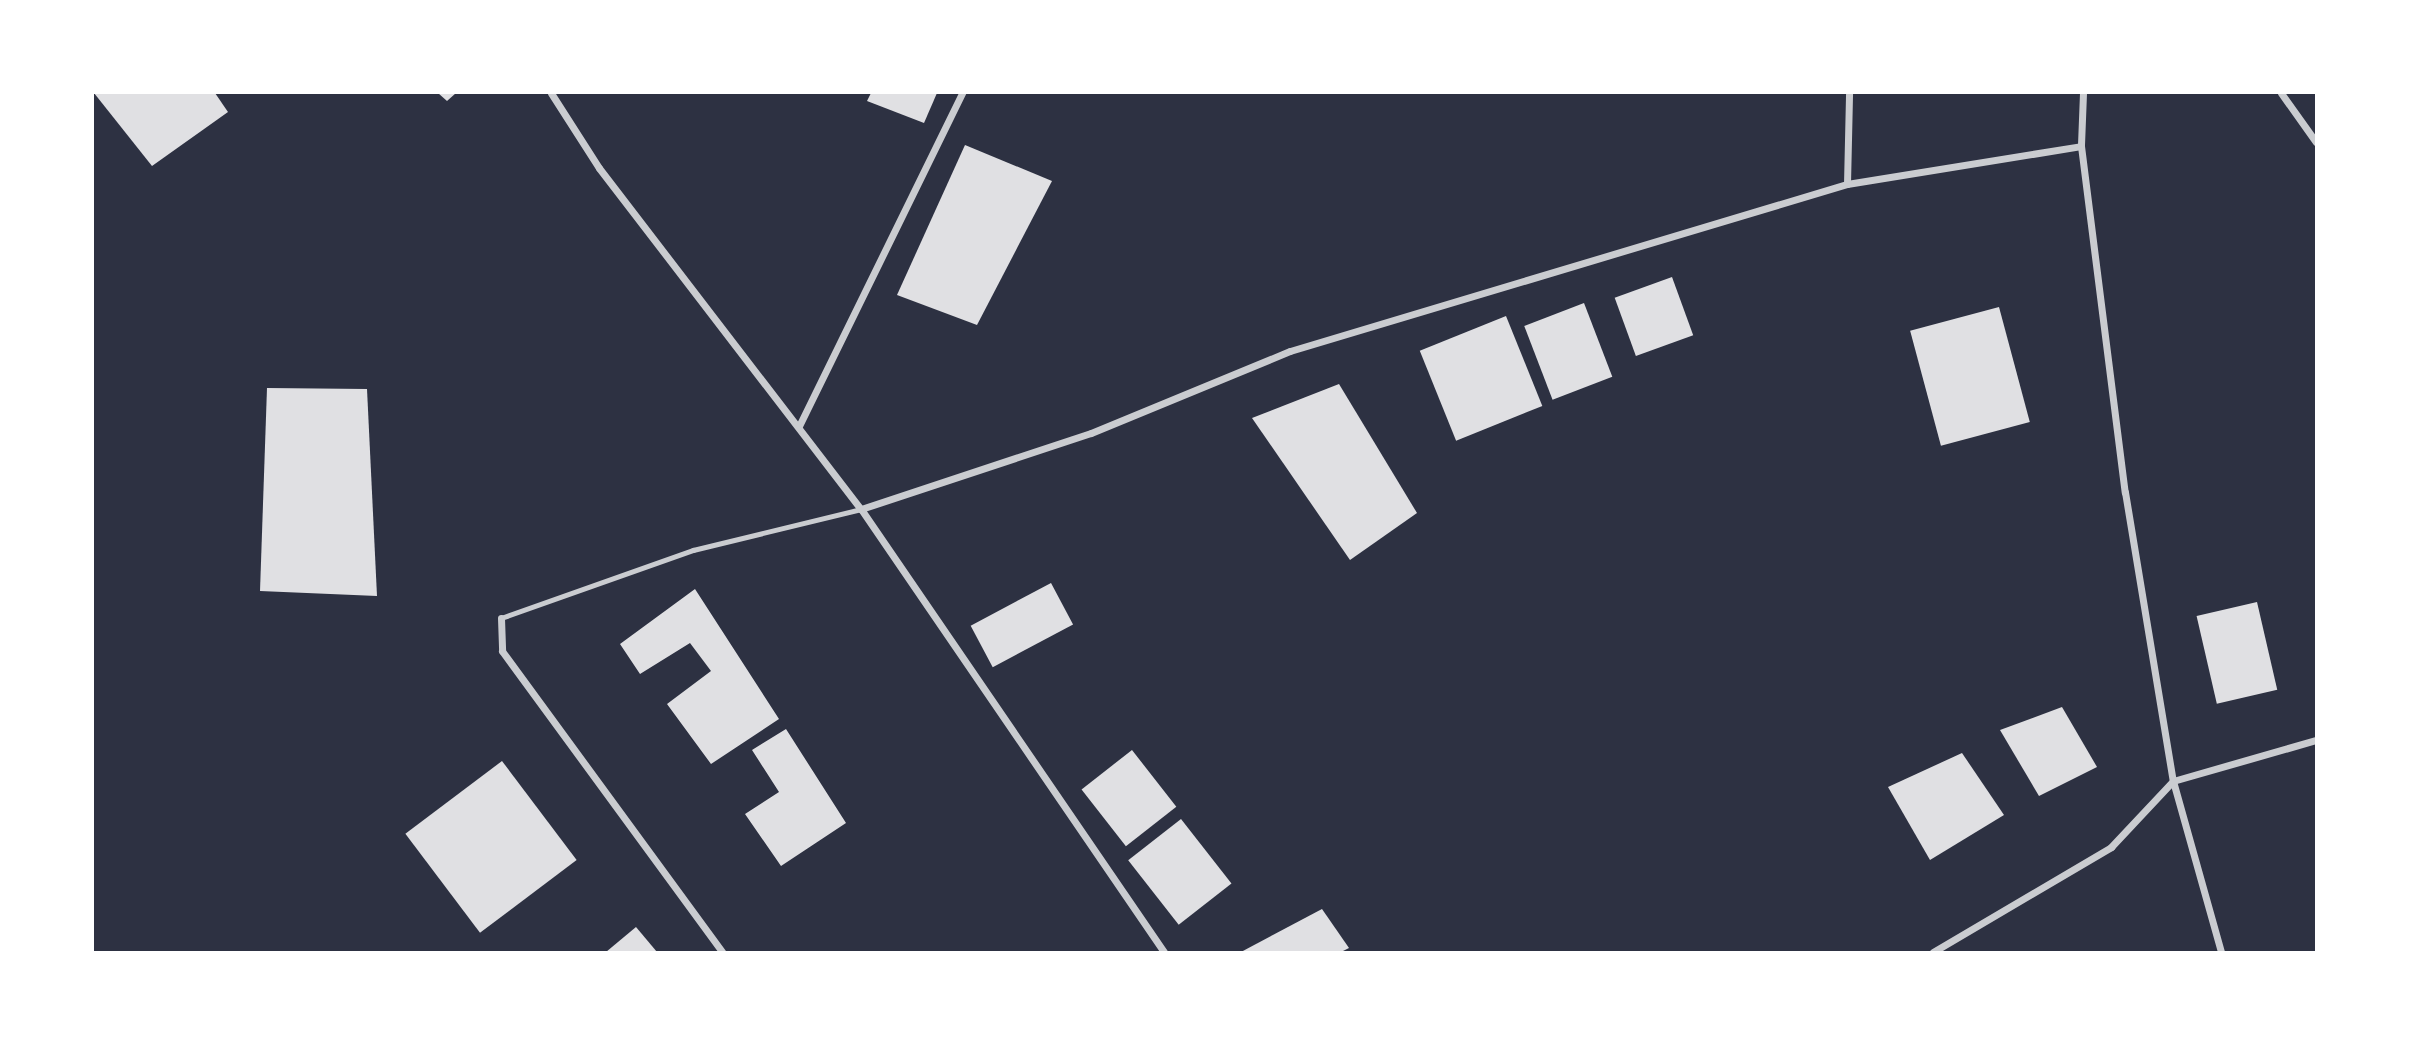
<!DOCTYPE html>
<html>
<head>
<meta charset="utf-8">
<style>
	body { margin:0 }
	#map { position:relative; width:2409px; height:1045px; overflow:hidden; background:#2d3142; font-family:"Exo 2",sans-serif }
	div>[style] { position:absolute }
	.building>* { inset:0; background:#e0e0e3; transform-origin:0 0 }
	.service>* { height:5px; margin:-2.5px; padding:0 2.5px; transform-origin:2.5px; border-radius:2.5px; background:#caccd0 }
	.minor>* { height:7px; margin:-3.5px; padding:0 3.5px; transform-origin:3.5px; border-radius:3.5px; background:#caccd0 }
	span { translate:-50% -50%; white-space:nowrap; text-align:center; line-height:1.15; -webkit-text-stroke:7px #fff; paint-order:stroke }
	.frame { position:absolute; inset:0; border:94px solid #fff; pointer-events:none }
</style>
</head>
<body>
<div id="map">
	<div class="building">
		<div style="clip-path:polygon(94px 93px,215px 93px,228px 112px,152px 166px)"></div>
		<div style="clip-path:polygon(438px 93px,456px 93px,447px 101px)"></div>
		<div style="clip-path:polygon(871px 93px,937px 93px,924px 123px,867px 101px)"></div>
		<div style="clip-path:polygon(965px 145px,1052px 181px,977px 325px,897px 295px)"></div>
		<div style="left:1672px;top:277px;width:62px;height:61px;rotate:70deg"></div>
		<div style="left:1584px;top:303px;width:79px;height:64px;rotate:69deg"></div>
		<div style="left:1999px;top:307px;width:119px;height:92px;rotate:75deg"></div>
		<div style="left:1506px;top:316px;width:97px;height:93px;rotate:68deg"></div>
		<div style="clip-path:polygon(1339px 384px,1417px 513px,1350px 560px,1252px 418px)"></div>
		<div style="clip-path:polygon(267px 388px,367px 389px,377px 596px,260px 591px)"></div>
		<div style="left:1051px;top:583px;width:47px;height:91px;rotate:62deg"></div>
		<div style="clip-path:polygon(695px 589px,779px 719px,711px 764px,667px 704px,711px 671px,690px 643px,640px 674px,620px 644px)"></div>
		<div style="left:2257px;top:602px;width:90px;height:62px;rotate:77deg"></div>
		<div style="clip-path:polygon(2062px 707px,2097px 767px,2039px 796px,2000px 730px)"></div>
		<div style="clip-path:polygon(786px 729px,846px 823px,781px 866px,745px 814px,779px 792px,752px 750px)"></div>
		<div style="left:1132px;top:750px;width:72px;height:64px;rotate:52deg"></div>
		<div style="clip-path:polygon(1962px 753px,2004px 815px,1930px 860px,1888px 787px)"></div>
		<div style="left:502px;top:761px;width:124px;height:121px;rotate:53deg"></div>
		<div style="left:1181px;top:819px;width:82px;height:67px;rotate:52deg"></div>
		<div style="clip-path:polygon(1322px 909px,1349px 948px,1341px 952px,1241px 952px)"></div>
		<div style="clip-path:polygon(636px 927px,657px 952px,606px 952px)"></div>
	</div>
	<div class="service">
		<div style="left:501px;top:618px;width:204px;rotate:-19.5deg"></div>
		<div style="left:693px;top:550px;width:173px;rotate:-13.7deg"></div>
	</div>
	<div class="minor">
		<div style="left:551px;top:93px;width:89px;rotate:57.4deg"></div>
		<div style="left:599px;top:168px;width:430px;rotate:52.5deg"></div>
		<div style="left:861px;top:509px;width:537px;rotate:55.63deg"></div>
		<div style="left:2083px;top:93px;width:53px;rotate:92.2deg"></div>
		<div style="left:2081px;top:146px;width:349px;rotate:82.8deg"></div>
		<div style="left:2125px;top:492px;width:293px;rotate:80.6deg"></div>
		<div style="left:2173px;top:781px;width:178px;rotate:74.3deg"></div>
		<div style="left:2281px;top:93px;width:60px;rotate:54.5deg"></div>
		<div style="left:1847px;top:184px;width:91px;rotate:-88.7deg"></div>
		<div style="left:799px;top:426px;width:371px;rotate:-63.9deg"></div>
		<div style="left:861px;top:509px;width:242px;rotate:-18.3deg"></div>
		<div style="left:1091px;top:433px;width:215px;rotate:-22.4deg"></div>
		<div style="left:1290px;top:351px;width:581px;rotate:-16.69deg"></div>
		<div style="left:1847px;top:184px;width:237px;rotate:-9.2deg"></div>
		<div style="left:501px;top:618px;width:33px;rotate:88deg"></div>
		<div style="left:502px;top:651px;width:373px;rotate:53.8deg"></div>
		<div style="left:1933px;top:952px;width:207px;rotate:-30.5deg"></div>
		<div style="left:2111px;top:847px;width:91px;rotate:-46.8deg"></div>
		<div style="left:2173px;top:781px;width:149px;rotate:-16deg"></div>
	</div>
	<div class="frame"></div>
</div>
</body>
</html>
